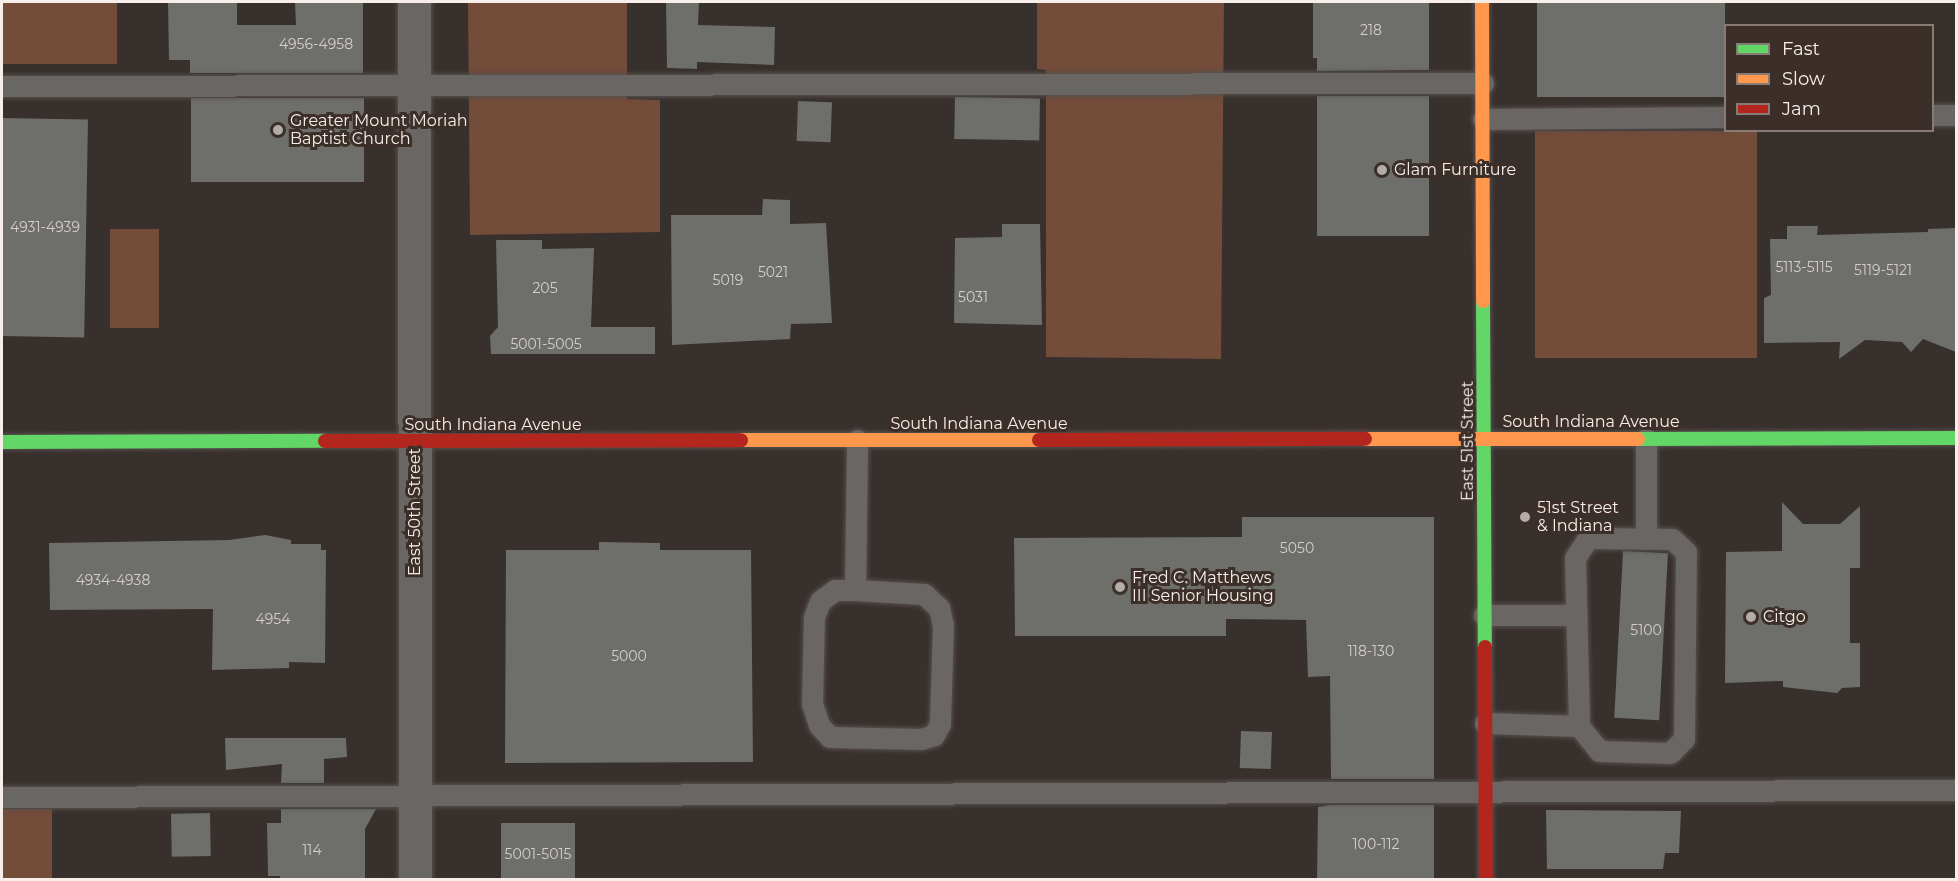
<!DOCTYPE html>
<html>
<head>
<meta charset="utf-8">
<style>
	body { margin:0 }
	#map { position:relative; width:1958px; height:881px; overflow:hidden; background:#38302d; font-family:Montserrat,sans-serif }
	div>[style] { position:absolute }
	.green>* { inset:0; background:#734c3a; transform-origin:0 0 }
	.building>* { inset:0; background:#6e6e6b; transform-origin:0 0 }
	.roads { filter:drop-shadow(0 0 2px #564f4c) drop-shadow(0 0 2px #564f4c) }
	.lane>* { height:21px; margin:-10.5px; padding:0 10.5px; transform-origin:10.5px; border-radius:10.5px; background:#696664 }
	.street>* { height:33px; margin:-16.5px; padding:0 16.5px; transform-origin:16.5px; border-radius:16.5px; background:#696664 }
	.fast>* { height:14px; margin:-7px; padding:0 7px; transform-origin:7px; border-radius:7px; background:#63d668 }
	.slow>* { height:14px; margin:-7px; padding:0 7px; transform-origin:7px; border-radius:7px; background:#ff974d }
	.jam>* { height:14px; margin:-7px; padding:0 7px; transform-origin:7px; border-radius:7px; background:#b3261e }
	.dots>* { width:16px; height:16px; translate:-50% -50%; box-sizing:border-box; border:3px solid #3c2f29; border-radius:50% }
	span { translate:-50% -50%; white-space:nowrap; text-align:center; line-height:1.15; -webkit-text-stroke:6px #3c2f29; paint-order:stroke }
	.number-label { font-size:14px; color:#d5ceca }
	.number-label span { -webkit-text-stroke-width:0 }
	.poi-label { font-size:16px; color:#f7eeea }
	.left { translate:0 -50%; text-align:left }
	.street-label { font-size:16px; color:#f7eeea }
	.frame { position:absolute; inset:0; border:3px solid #f7eeea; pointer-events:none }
	.legend { position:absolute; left:1724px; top:24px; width:210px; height:108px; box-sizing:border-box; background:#3c2f29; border:2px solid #877b76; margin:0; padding:8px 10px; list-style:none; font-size:18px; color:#f7eeea }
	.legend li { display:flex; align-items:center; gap:12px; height:30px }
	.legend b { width:30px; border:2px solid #877b76 }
</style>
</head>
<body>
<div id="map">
	<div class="green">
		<div style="left:2px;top:2px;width:115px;height:62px"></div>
		<div style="clip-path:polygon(468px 2px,627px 2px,627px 99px,660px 100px,660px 232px,470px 235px)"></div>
		<div style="clip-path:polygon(1037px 2px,1224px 2px,1221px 359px,1046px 357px,1046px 70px,1037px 69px)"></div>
		<div style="left:1535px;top:131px;width:222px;height:227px"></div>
		<div style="left:110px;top:229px;width:49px;height:99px"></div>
		<div style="left:52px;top:809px;width:70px;height:50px;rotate:90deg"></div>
	</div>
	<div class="building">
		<div style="clip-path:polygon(168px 2px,237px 2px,237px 25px,296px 25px,295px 2px,363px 2px,363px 73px,190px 73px,190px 60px,169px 60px)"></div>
		<div style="clip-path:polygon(666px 2px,699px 2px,698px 25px,775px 27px,774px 65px,697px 62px,697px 69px,667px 68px)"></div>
		<div style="clip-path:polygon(1313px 2px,1429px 2px,1429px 70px,1317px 71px,1317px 58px,1313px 58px)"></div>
		<div style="left:1537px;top:2px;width:188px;height:95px"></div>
		<div style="left:1317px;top:96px;width:112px;height:140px"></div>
		<div style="left:955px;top:97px;width:85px;height:42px;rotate:1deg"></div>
		<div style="left:191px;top:98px;width:173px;height:84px"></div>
		<div style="left:798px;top:101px;width:34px;height:40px;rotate:2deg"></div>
		<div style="left:2px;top:118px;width:86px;height:218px;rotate:1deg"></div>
		<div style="clip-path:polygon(763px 199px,790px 200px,790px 224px,826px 223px,832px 323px,791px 324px,790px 339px,672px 345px,671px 215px,762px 215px)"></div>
		<div style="clip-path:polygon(1002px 224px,1040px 224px,1042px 325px,954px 323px,955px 238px,1002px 237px)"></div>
		<div style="clip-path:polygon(1787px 226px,1818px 226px,1817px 235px,1928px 232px,1928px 229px,1956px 228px,1956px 352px,1923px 339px,1911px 352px,1902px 342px,1865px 340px,1839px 359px,1840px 342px,1764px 343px,1764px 298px,1771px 295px,1770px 239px,1787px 239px)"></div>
		<div style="clip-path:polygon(496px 240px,542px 240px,542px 249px,594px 248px,591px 327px,655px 327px,655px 354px,491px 354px,490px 336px,498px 327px)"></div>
		<div style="clip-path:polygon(1782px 502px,1803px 524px,1840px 524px,1860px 506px,1860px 568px,1850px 568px,1850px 643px,1860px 643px,1860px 687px,1842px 688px,1837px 693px,1783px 687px,1783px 681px,1725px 683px,1726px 552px,1782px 551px)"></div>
		<div style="clip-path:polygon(1242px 517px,1434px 517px,1434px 779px,1331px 779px,1330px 676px,1308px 677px,1306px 620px,1226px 619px,1226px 636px,1015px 636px,1014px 538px,1242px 537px)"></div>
		<div style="clip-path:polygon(265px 535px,291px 540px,291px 544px,321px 544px,321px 550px,326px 550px,325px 663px,289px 662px,289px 668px,212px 670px,213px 609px,50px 610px,49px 543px,229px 540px)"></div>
		<div style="clip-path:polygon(599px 542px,660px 543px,660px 550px,751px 550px,753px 762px,505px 763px,506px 550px,599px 550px)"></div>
		<div style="left:1623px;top:551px;width:45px;height:167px;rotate:3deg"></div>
		<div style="left:1241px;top:731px;width:31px;height:37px;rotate:2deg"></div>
		<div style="clip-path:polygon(225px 738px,346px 738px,347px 757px,324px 759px,324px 783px,281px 783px,282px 764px,226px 770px)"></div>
		<div style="clip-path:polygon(1331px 805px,1434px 805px,1434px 879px,1317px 879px,1318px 807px)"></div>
		<div style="clip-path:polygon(281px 809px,376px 809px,365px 829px,365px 879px,280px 879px,280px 876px,268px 876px,267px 823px,281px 823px)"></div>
		<div style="clip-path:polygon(1546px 810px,1681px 811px,1679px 853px,1665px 853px,1663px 869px,1547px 869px)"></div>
		<div style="left:210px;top:813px;width:43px;height:39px;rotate:89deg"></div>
		<div style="left:501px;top:823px;width:74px;height:56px"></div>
	</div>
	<div class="roads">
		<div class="lane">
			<div style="left:2px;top:86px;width:1481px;rotate:-0.12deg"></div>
			<div style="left:1932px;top:115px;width:24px"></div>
			<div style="left:1483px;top:119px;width:243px;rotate:-0.5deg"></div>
			<div style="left:1646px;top:439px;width:100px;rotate:90deg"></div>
			<div style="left:855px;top:590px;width:69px;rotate:3.3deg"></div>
			<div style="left:924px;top:594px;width:21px;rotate:43deg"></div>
			<div style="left:939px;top:608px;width:18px;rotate:77deg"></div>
			<div style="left:943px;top:626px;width:98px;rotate:91.8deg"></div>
			<div style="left:940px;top:724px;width:13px;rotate:119deg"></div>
			<div style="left:934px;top:735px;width:14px;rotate:163deg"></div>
			<div style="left:921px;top:739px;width:91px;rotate:-178.7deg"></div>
			<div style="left:830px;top:737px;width:16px;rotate:-133deg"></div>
			<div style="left:819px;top:725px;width:22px;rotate:-108deg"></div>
			<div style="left:812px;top:704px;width:87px;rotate:-88.7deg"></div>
			<div style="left:814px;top:617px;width:17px;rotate:-69deg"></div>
			<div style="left:820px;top:601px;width:19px;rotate:-36deg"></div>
			<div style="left:835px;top:590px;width:20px"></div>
			<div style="left:855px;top:590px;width:150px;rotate:-89.2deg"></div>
			<div style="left:1484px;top:615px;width:92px"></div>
			<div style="left:1485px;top:723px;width:94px;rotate:1.8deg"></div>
			<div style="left:1579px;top:726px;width:32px;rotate:51deg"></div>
			<div style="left:1599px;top:751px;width:71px;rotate:1.6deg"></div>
			<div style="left:1670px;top:753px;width:20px;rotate:-45deg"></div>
			<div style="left:1684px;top:739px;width:187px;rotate:-89.4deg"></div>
			<div style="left:1686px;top:552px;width:19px;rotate:-137deg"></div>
			<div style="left:1672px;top:539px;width:84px;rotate:-179.3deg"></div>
			<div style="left:1588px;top:538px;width:24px;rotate:123deg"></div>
			<div style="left:1575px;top:558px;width:168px;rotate:88.6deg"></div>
			<div style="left:2px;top:797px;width:1954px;rotate:-0.21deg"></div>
		</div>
		<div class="street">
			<div style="left:414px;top:2px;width:878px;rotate:89.93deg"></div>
		</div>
		<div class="fast">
			<div style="left:1483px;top:301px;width:346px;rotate:89.7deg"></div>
			<div style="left:1638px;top:439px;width:318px;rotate:-0.2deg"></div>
			<div style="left:2px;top:442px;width:323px;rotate:-0.2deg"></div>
		</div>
		<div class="slow">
			<div style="left:1482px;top:2px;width:299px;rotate:89.8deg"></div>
			<div style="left:1365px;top:439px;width:273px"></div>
			<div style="left:741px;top:440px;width:298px"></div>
		</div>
		<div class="jam">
			<div style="left:1039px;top:440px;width:326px;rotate:-0.2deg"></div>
			<div style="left:325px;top:441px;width:416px;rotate:-0.1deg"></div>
			<div style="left:1485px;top:647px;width:233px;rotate:89.8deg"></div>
		</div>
	</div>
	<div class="dots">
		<div style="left:278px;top:130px;background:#b4aca8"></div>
		<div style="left:1382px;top:170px;background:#b4aca8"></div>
		<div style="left:1525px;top:517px;background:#b4aca8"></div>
		<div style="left:1120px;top:587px;background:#b4aca8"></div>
		<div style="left:1751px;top:617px;background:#b4aca8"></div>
	</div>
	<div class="number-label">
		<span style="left:1371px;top:30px">218</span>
		<span style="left:316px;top:44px">4956-4958</span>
		<span style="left:45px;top:227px">4931-4939</span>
		<span style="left:1804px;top:267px">5113-5115</span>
		<span style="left:1883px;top:270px">5119-5121</span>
		<span style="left:773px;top:272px">5021</span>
		<span style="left:728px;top:280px">5019</span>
		<span style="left:545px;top:288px">205</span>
		<span style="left:973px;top:297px">5031</span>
		<span style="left:546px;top:344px">5001-5005</span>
		<span style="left:1297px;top:548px">5050</span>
		<span style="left:113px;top:580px">4934-4938</span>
		<span style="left:273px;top:619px">4954</span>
		<span style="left:1646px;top:630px">5100</span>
		<span style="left:1371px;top:651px">118-130</span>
		<span style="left:629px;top:656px">5000</span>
		<span style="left:1376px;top:844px">100-112</span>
		<span style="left:312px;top:850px">114</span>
		<span style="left:538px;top:854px">5001-5015</span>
	</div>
	<div class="poi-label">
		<span class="left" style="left:290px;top:130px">Greater Mount Moriah<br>Baptist Church</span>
		<span class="left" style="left:1394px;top:170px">Glam Furniture</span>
		<span class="left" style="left:1537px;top:517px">51st Street<br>&amp; Indiana</span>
		<span class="left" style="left:1132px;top:587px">Fred C. Matthews<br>III Senior Housing</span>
		<span class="left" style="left:1763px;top:617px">Citgo</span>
	</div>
	<div class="street-label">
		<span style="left:1591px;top:422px">South Indiana Avenue</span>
		<span style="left:979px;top:424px">South Indiana Avenue</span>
		<span style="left:493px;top:425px">South Indiana Avenue</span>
		<span style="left:1468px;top:441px;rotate:-90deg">East 51st Street</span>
		<span style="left:415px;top:512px;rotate:-90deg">East 50th Street</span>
	</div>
	<div class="frame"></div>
	<ul class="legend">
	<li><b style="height:8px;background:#63d668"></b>Fast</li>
	<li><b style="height:8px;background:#ff974d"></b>Slow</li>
	<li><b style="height:8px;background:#b3261e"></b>Jam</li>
	</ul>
</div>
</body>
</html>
